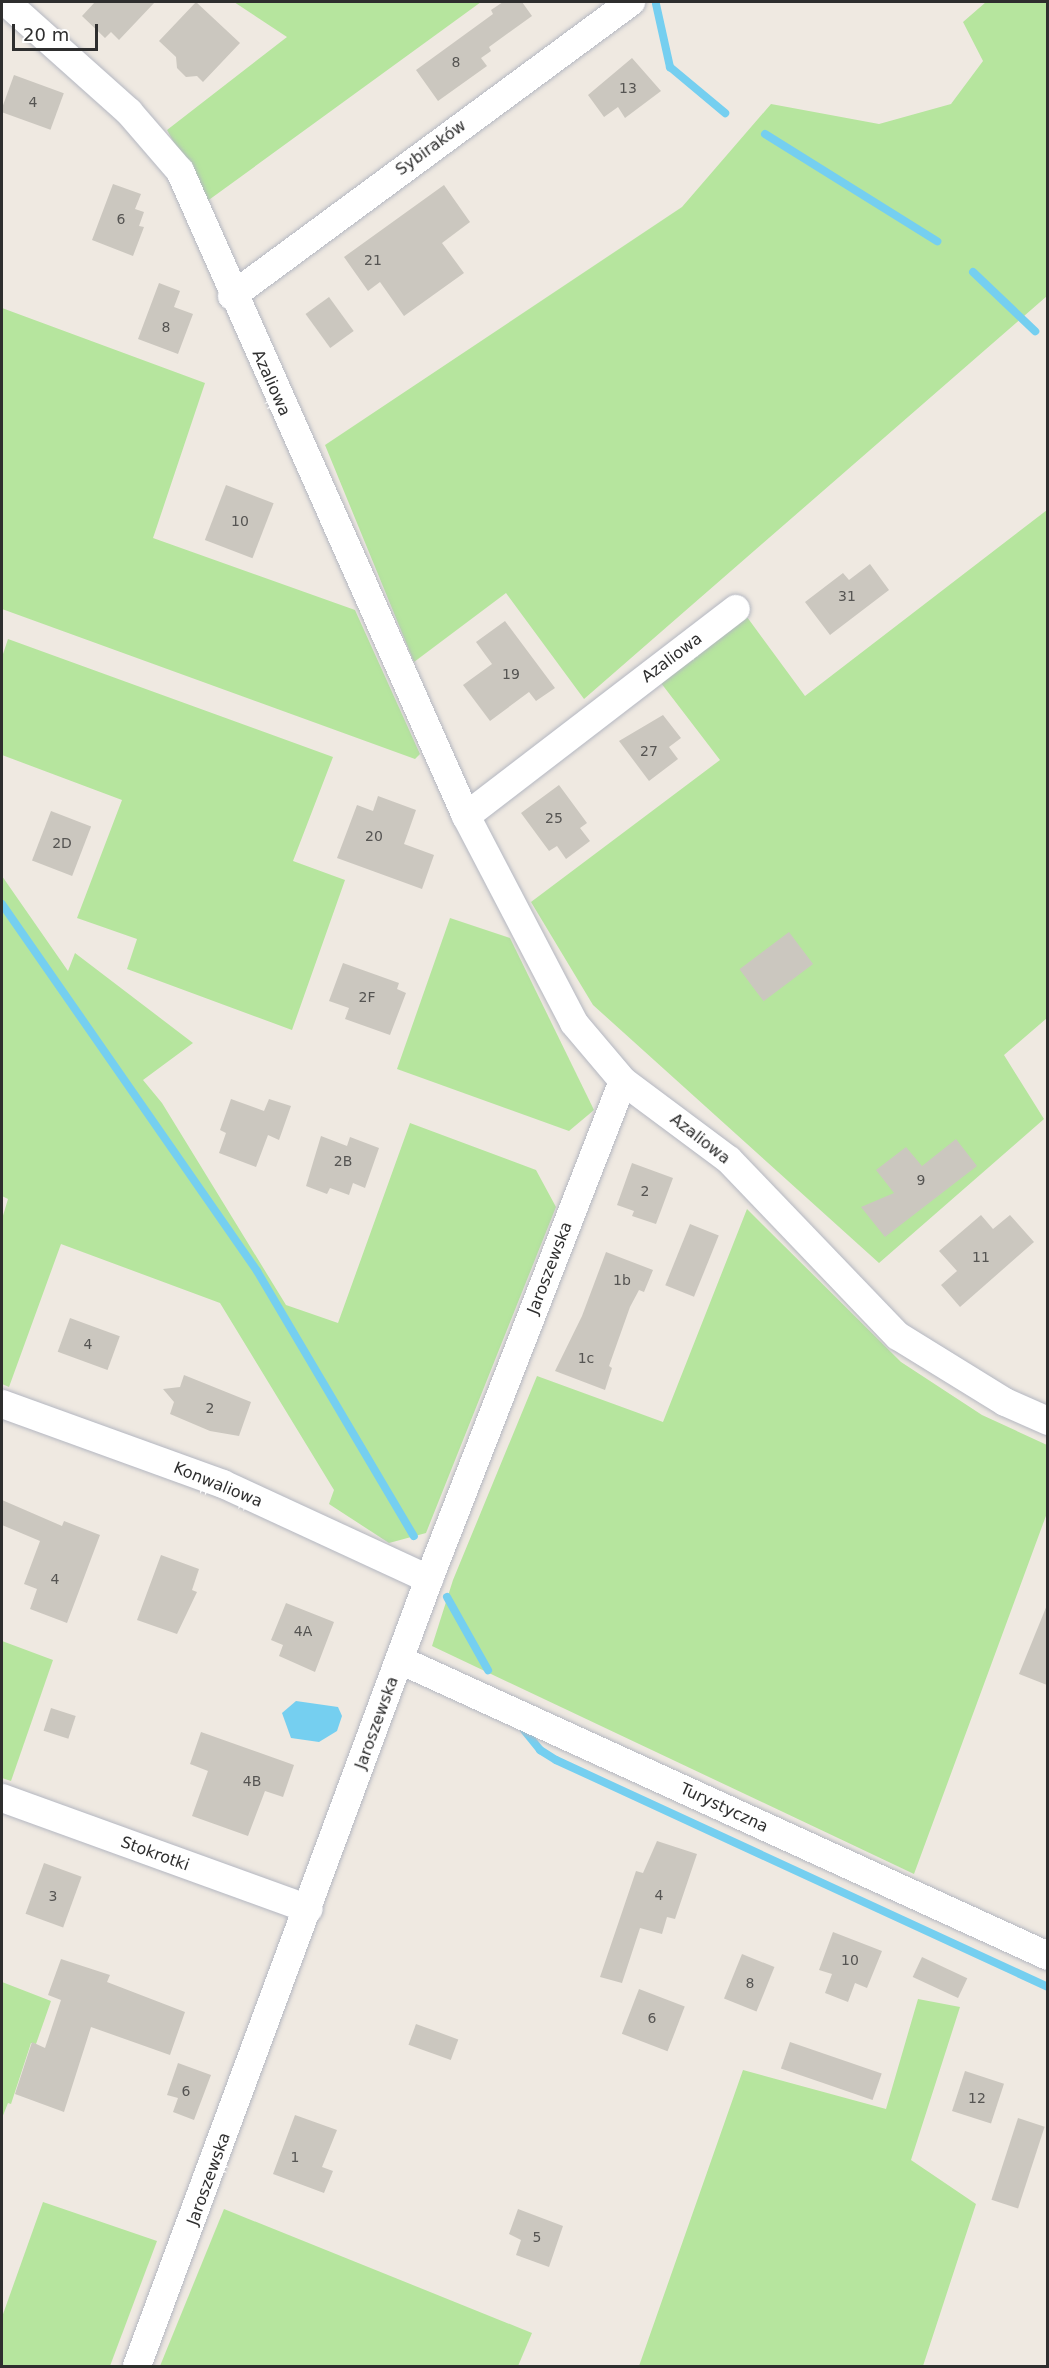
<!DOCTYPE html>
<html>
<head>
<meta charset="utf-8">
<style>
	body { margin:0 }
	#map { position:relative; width:1049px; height:2368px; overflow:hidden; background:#efe9e1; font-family:"DejaVu Sans",sans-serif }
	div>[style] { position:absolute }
	.green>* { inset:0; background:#b6e59e }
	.water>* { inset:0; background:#75cff0 }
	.stream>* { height:8px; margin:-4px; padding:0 4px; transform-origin:4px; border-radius:4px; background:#75cff0 }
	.building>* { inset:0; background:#cbc7bf; transform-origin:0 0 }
	.roads { filter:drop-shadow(0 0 2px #b4b7c1) drop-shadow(0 0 2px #b4b7c1) }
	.minor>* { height:28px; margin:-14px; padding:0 14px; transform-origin:14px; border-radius:14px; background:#fff }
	span { translate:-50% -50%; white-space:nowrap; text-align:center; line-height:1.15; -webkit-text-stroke:6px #fff; paint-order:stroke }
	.number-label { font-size:14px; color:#555452 }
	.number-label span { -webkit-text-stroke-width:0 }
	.street-label { font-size:16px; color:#2e2e2e }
	.frame { position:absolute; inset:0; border:3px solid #2e2e2e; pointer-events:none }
	.scale { position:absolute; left:12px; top:24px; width:86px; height:27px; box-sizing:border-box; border:3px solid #2e2e2e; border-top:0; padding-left:8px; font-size:18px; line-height:21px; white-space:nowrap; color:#2e2e2e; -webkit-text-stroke:4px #fff; paint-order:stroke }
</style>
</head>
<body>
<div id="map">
	<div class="green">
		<div style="clip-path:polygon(234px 2px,481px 2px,206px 202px,167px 130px,287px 37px)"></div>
		<div style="clip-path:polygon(986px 2px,1047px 2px,1047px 296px,584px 699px,506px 593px,414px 662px,325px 445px,682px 207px,771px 104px,879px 124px,951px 104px,983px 61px,963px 22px)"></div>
		<div style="clip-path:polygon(2px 308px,205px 383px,153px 538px,355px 610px,420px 754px,415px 759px,2px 609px)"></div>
		<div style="clip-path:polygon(1047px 510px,1047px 1018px,1004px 1055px,1044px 1119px,879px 1263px,593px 1005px,531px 902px,720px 760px,661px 683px,747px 617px,805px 696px)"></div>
		<div style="clip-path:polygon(8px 639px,333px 757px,293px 861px,345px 880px,292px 1030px,127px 969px,137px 939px,77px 918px,122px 800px,2px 755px,2px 657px)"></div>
		<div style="clip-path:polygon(2px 876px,68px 971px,75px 953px,193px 1043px,143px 1080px,162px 1103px,286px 1305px,338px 1323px,410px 1123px,536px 1170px,556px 1207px,426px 1533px,389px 1543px,329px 1504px,334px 1490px,220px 1303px,61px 1244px,9px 1387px,2px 1384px,2px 1219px,8px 1199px,2px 1196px)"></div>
		<div style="clip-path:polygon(450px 918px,510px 938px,594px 1110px,569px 1131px,397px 1069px)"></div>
		<div style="clip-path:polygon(747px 1209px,901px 1362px,982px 1415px,1047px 1445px,1047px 1513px,914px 1874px,432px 1646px,453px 1580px,537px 1376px,663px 1422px)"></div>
		<div style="clip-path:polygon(2px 1641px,53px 1660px,11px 1781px,2px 1778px)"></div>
		<div style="clip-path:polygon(2px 1982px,51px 2001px,36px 2044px,31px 2043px,11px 2104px,8px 2103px,2px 2118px)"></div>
		<div style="clip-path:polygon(918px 1999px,960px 2007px,911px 2160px,976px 2204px,923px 2366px,639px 2366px,743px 2070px,886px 2109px)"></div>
		<div style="clip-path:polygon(43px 2202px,157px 2241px,110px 2366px,2px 2366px,2px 2317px)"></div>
		<div style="clip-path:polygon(224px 2209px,532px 2333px,518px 2366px,160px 2366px)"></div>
	</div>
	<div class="water">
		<div style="clip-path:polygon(296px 1701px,338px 1707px,342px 1716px,337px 1731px,319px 1742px,291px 1738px,282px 1713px)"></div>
	</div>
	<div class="stream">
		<div style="left:656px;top:4px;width:65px;rotate:77.5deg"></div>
		<div style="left:670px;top:67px;width:72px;rotate:39.9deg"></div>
		<div style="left:765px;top:134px;width:203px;rotate:31.9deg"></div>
		<div style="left:973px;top:272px;width:86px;rotate:43.6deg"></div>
		<div style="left:2px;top:904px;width:447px;rotate:55.2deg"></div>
		<div style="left:257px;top:1271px;width:308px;rotate:59.4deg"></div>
		<div style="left:447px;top:1597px;width:84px;rotate:60.7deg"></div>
		<div style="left:524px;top:1730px;width:26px;rotate:51deg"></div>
		<div style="left:540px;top:1750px;width:19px;rotate:32deg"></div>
		<div style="left:556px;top:1760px;width:542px;rotate:24.77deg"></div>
	</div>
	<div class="building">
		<div style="clip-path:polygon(95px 2px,155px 2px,119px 40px,111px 32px,105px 38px,82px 16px)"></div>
		<div style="clip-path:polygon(196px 2px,240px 43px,203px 82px,197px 76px,186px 77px,177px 68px,176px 57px,159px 41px)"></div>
		<div style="clip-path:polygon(503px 2px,522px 2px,532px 16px,489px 47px,491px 51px,481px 58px,487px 66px,438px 101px,416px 70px,493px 14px,491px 10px)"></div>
		<div style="clip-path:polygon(632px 58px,661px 91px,625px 118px,618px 107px,604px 117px,588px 95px)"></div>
		<div style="left:14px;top:75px;width:53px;height:39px;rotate:20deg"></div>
		<div style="clip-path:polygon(113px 184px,141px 194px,135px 209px,144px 212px,139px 226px,144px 227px,133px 256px,92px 240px)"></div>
		<div style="clip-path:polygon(444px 185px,470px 222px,442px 243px,464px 273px,404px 316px,380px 282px,368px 291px,344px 257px)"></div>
		<div style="clip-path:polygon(159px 283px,180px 291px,174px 307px,193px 314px,178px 354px,138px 339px)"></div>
		<div style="left:329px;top:297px;width:42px;height:29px;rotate:54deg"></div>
		<div style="left:226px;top:485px;width:51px;height:59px;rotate:21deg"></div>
		<div style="clip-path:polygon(870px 564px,889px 590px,830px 635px,805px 602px,843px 573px,849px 580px)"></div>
		<div style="clip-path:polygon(505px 621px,555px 688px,536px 701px,529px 692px,490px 721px,463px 685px,492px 664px,476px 642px)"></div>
		<div style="clip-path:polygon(663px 715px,681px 738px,669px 747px,678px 759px,649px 781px,619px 741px)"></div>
		<div style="clip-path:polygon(559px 785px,587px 823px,580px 828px,590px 841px,566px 859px,557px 846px,549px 851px,521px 813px)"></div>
		<div style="clip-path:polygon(378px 796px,416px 810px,404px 844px,434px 855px,422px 889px,337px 858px,357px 805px,373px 811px)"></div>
		<div style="left:51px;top:811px;width:43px;height:53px;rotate:21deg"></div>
		<div style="left:789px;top:932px;width:40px;height:62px;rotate:53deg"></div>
		<div style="clip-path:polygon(343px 963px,399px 983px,397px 989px,406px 993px,390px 1035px,345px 1019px,349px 1008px,329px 1001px)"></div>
		<div style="clip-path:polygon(231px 1099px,264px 1111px,269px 1099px,291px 1106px,279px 1140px,268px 1135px,256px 1167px,219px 1153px,226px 1133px,220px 1130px)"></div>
		<div style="clip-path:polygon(321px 1136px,347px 1146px,350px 1137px,379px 1148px,365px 1188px,353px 1183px,349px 1195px,330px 1188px,327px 1194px,306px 1186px)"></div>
		<div style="clip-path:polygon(956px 1139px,977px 1166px,885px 1237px,861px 1207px,894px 1193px,876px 1170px,906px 1147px,922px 1166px)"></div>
		<div style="clip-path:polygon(632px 1163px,673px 1178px,656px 1224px,632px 1216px,634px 1211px,617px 1205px)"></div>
		<div style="clip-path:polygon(981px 1215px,993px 1229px,1010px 1215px,1034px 1242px,960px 1307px,941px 1285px,957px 1271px,939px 1251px)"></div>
		<div style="left:690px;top:1224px;width:31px;height:66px;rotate:22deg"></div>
		<div style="clip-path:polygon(606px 1252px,653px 1270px,644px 1292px,639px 1290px,630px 1307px,609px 1366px,612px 1368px,605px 1390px,555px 1371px,582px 1316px)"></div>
		<div style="left:70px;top:1318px;width:53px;height:36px;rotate:20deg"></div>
		<div style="clip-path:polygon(184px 1375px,251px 1402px,239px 1436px,210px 1431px,170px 1414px,174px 1402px,163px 1389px,180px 1387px)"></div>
		<div style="clip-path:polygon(2px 1500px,62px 1526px,64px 1521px,100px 1535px,67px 1623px,30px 1609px,37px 1589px,24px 1584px,40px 1541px,2px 1525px)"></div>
		<div style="clip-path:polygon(161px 1555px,199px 1569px,192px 1590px,197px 1592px,177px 1634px,137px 1620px)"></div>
		<div style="clip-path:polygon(286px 1603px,334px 1622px,315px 1672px,279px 1656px,283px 1645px,271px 1640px)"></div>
		<div style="clip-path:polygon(1047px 1605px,1047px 1685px,1019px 1674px)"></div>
		<div style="left:51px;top:1708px;width:26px;height:24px;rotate:18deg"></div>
		<div style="clip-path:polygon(201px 1732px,294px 1765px,283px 1797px,265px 1791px,248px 1836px,192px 1816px,208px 1771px,190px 1764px)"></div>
		<div style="clip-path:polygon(657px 1841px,697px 1854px,675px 1919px,667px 1917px,662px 1934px,640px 1928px,622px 1983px,600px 1977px,636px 1871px,643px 1873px)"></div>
		<div style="left:44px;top:1863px;width:40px;height:54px;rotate:20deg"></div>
		<div style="clip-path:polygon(833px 1932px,882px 1951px,867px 1988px,855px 1983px,848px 2002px,825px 1993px,832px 1974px,819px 1970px)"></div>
		<div style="left:742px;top:1954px;width:35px;height:48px;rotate:22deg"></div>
		<div style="left:922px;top:1957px;width:50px;height:22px;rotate:25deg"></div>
		<div style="clip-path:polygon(61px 1959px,110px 1975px,107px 1982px,185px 2012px,170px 2055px,91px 2027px,64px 2112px,15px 2094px,32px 2042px,45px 2048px,61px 2000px,48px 1995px)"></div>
		<div style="left:639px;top:1989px;width:49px;height:48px;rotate:21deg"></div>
		<div style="left:416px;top:2024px;width:45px;height:22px;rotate:20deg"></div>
		<div style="left:790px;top:2042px;width:97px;height:28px;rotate:19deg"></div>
		<div style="clip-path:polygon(178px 2063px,211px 2075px,194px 2120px,173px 2112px,178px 2098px,167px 2095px)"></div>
		<div style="left:965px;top:2071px;width:41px;height:42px;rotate:18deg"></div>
		<div style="clip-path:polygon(295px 2115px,337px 2130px,322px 2167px,333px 2171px,324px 2193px,273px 2174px)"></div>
		<div style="left:1018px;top:2118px;width:28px;height:86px;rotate:18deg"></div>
		<div style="clip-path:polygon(518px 2209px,563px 2226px,549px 2267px,516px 2255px,521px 2240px,509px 2234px)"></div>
	</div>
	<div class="roads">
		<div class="minor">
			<div style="left:6px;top:2px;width:165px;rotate:41.8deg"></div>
			<div style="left:129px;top:112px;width:78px;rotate:49.2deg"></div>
			<div style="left:180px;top:171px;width:706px;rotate:66.09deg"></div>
			<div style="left:466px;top:816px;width:233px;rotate:62.4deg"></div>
			<div style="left:574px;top:1023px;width:76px;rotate:49.8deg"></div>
			<div style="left:623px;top:1081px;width:132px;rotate:36.7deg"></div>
			<div style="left:729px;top:1160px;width:244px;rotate:46.2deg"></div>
			<div style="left:898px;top:1336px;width:126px;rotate:31.7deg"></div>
			<div style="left:1005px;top:1402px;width:47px;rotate:23.8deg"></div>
			<div style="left:232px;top:296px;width:496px;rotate:-36.4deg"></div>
			<div style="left:466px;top:816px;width:340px;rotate:-37.5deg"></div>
			<div style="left:2px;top:1404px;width:235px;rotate:19.9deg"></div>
			<div style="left:223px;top:1484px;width:227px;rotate:24.8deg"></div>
			<div style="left:400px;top:1660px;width:712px;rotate:24.55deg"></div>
			<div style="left:2px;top:1798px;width:326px;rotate:19.9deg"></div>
			<div style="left:137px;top:2366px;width:839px;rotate:-69.64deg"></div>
			<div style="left:429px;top:1579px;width:534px;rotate:-68.72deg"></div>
		</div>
	</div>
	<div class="number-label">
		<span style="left:456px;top:62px">8</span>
		<span style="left:628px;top:88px">13</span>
		<span style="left:33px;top:102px">4</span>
		<span style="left:121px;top:219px">6</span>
		<span style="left:373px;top:260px">21</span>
		<span style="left:166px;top:327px">8</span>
		<span style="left:240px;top:521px">10</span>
		<span style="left:847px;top:596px">31</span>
		<span style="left:511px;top:674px">19</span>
		<span style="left:649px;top:751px">27</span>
		<span style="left:554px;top:818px">25</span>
		<span style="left:374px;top:836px">20</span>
		<span style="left:62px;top:843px">2D</span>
		<span style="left:367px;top:997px">2F</span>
		<span style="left:343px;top:1161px">2B</span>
		<span style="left:921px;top:1180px">9</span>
		<span style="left:645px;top:1191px">2</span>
		<span style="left:981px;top:1257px">11</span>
		<span style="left:622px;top:1280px">1b</span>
		<span style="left:88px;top:1344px">4</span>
		<span style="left:586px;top:1358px">1c</span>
		<span style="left:210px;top:1408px">2</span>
		<span style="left:55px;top:1579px">4</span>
		<span style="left:303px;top:1631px">4A</span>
		<span style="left:252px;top:1781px">4B</span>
		<span style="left:659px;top:1895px">4</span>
		<span style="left:53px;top:1896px">3</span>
		<span style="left:850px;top:1960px">10</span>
		<span style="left:750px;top:1983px">8</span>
		<span style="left:652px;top:2018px">6</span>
		<span style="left:186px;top:2091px">6</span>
		<span style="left:977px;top:2098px">12</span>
		<span style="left:295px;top:2157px">1</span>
		<span style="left:537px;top:2237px">5</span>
	</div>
	<div class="street-label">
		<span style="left:431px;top:148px;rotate:-36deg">Sybiraków</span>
		<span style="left:271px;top:383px;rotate:66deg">Azaliowa</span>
		<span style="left:672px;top:658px;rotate:-37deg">Azaliowa</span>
		<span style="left:700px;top:1139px;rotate:38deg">Azaliowa</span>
		<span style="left:550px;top:1268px;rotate:-69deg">Jaroszewska</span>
		<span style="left:218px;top:1485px;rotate:22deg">Konwaliowa</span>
		<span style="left:377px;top:1723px;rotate:-70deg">Jaroszewska</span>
		<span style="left:724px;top:1808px;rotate:25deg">Turystyczna</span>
		<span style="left:155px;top:1854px;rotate:20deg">Stokrotki</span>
		<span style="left:209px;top:2179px;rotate:-70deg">Jaroszewska</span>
	</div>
	<div class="frame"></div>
	<div class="scale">20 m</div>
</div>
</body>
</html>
